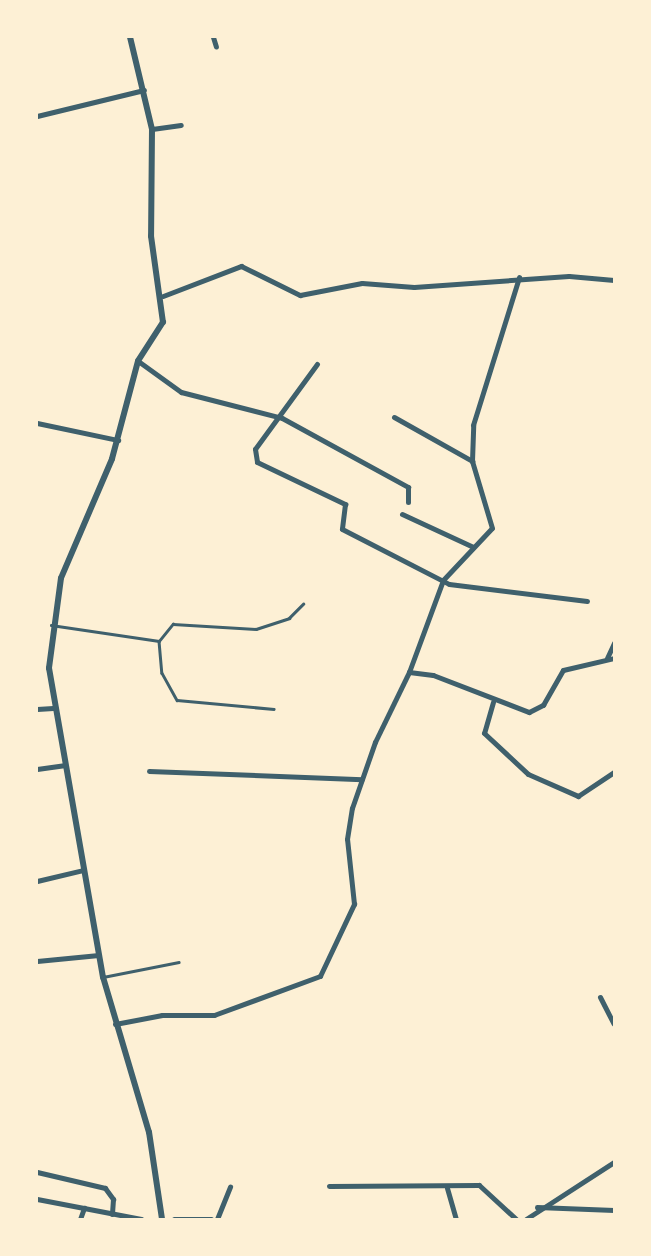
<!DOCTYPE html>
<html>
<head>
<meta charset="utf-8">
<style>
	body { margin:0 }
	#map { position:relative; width:651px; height:1256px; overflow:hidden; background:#fdf0d5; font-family:Ubuntu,sans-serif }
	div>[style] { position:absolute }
	.service>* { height:2.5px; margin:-1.25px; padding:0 1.25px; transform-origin:1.25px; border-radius:1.25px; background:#3f606c }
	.minor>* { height:5px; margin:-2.5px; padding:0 2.5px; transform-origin:2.5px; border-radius:2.5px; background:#3f606c }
	.tertiary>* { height:6px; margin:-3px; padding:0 3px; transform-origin:3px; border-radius:3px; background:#3f606c }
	span { translate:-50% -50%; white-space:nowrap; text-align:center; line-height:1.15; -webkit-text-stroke:6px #fdf0d5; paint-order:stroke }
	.frame { position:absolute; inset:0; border:38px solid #fdf0d5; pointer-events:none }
</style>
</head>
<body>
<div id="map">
	<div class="service">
		<div style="left:51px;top:625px;width:109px;rotate:8.4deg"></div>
		<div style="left:159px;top:641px;width:22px;rotate:-51deg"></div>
		<div style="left:173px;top:624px;width:83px;rotate:3.4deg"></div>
		<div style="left:256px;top:629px;width:35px;rotate:-18deg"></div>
		<div style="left:289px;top:618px;width:20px;rotate:-45deg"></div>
		<div style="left:159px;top:641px;width:32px;rotate:85deg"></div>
		<div style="left:162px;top:673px;width:31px;rotate:61deg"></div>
		<div style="left:177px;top:700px;width:97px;rotate:5.3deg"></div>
		<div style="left:103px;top:977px;width:77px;rotate:-11.2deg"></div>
	</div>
	<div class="minor">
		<div style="left:213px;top:37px;width:10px;rotate:73deg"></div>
		<div style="left:37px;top:116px;width:110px;rotate:-13.7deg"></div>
		<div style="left:152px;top:129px;width:29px;rotate:-8deg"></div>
		<div style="left:163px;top:296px;width:84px;rotate:-21deg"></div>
		<div style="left:241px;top:266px;width:66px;rotate:26.2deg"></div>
		<div style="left:300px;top:295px;width:63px;rotate:-11deg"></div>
		<div style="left:362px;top:283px;width:52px;rotate:4.4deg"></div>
		<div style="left:414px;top:287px;width:155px;rotate:-4.1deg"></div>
		<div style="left:569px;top:276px;width:45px;rotate:5.1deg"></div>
		<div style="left:138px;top:361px;width:53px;rotate:35.8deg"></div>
		<div style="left:181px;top:392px;width:104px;rotate:14.4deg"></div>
		<div style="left:282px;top:418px;width:144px;rotate:28.7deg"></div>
		<div style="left:408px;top:487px;width:15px;rotate:90deg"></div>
		<div style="left:317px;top:364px;width:105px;rotate:126.1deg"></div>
		<div style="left:255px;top:449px;width:13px;rotate:81deg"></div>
		<div style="left:257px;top:462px;width:98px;rotate:25.5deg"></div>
		<div style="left:345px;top:504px;width:25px;rotate:97deg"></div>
		<div style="left:342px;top:529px;width:120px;rotate:27.2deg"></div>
		<div style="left:449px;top:584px;width:139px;rotate:7deg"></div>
		<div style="left:394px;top:417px;width:90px;rotate:29.4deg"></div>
		<div style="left:37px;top:423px;width:83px;rotate:11.9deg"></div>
		<div style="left:402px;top:514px;width:78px;rotate:24.9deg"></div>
		<div style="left:607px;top:658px;width:17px;rotate:-65deg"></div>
		<div style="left:409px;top:672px;width:98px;rotate:-69.7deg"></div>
		<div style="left:443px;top:580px;width:71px;rotate:-46.7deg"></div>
		<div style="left:492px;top:528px;width:70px;rotate:-106.6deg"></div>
		<div style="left:472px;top:461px;width:36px;rotate:-88deg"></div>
		<div style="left:473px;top:425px;width:155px;rotate:-72.7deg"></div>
		<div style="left:493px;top:702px;width:32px;rotate:106deg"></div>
		<div style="left:484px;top:733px;width:60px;rotate:43deg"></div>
		<div style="left:528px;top:774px;width:55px;rotate:23.7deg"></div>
		<div style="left:578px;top:796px;width:43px;rotate:-33.7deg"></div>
		<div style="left:37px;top:709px;width:16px;rotate:-4deg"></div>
		<div style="left:37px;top:769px;width:27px;rotate:-8deg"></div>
		<div style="left:149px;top:771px;width:213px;rotate:2.2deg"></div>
		<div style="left:37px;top:881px;width:47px;rotate:-13.4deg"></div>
		<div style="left:37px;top:961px;width:62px;rotate:-5.5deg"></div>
		<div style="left:600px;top:997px;width:30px;rotate:63deg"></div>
		<div style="left:115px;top:1024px;width:48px;rotate:-10.8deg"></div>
		<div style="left:162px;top:1015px;width:52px"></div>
		<div style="left:214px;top:1015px;width:113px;rotate:-20.2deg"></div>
		<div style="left:320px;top:976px;width:80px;rotate:-64.7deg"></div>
		<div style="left:354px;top:904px;width:65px;rotate:-96.1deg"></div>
		<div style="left:347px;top:839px;width:31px;rotate:-81deg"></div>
		<div style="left:352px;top:808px;width:70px;rotate:-70.8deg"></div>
		<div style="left:375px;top:742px;width:78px;rotate:-64.1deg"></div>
		<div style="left:409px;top:672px;width:24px;rotate:7deg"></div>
		<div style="left:433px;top:675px;width:103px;rotate:21.1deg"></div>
		<div style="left:529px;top:712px;width:16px;rotate:-27deg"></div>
		<div style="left:543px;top:705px;width:40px;rotate:-60.3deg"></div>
		<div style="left:563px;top:670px;width:52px;rotate:-13.2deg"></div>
		<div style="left:37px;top:1172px;width:70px;rotate:13.2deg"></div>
		<div style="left:105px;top:1188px;width:14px;rotate:54deg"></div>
		<div style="left:113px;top:1199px;width:15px;rotate:94deg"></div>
		<div style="left:329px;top:1186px;width:150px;rotate:-0.4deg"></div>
		<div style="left:479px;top:1185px;width:50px;rotate:42.6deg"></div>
		<div style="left:447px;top:1188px;width:32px;rotate:74deg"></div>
		<div style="left:37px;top:1199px;width:106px;rotate:10.9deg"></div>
		<div style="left:537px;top:1207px;width:77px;rotate:2.2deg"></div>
		<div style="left:80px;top:1219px;width:12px;rotate:-70deg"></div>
		<div style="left:174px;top:1219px;width:37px"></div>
		<div style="left:217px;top:1219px;width:35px;rotate:-68deg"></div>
		<div style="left:526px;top:1219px;width:105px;rotate:-32.9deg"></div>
	</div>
	<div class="tertiary">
		<div style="left:130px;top:37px;width:95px;rotate:76.6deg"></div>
		<div style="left:152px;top:129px;width:107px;rotate:90.5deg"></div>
		<div style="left:151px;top:236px;width:87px;rotate:82.1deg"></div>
		<div style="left:163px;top:322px;width:46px;rotate:122.7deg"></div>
		<div style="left:138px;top:361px;width:101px;rotate:104.9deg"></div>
		<div style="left:112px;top:459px;width:129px;rotate:113.2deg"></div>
		<div style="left:61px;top:578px;width:91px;rotate:97.6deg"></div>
		<div style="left:49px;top:668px;width:314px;rotate:80.1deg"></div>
		<div style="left:103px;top:977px;width:162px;rotate:73.5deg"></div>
		<div style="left:149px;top:1132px;width:88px;rotate:81.5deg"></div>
	</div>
	<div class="frame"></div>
</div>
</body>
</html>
